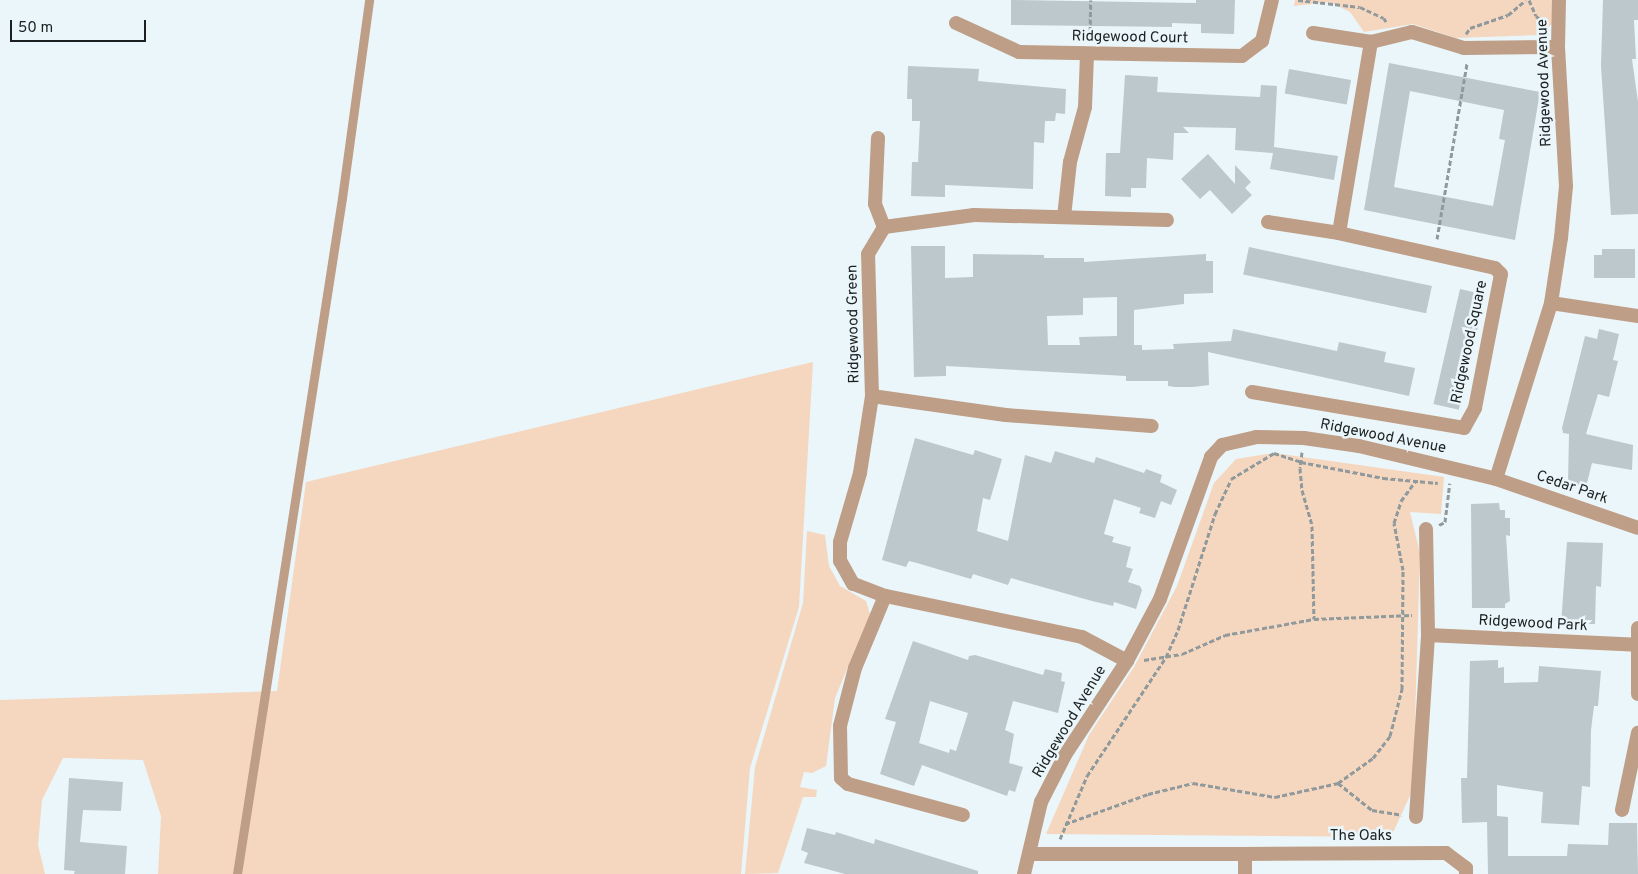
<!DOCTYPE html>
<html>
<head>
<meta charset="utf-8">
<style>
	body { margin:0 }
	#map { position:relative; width:1638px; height:874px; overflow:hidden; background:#eaf6f9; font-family:Overpass,sans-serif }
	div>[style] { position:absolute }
	.green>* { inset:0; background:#f5d6bf }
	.building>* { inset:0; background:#bcc8cb; transform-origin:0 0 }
	.path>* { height:3px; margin-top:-1.5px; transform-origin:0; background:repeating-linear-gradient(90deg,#90999b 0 5px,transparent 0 7.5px) }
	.service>* { height:9px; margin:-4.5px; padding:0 4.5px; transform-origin:4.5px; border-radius:4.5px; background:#be9e87 }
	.minor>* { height:14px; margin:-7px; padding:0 7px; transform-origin:7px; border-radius:7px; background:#be9e87 }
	span { translate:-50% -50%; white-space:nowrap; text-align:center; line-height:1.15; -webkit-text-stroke:5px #eaf6f9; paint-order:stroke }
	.street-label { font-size:15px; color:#1c2021 }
	.scale { position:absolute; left:10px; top:20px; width:136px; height:22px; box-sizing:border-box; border:2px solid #1c2021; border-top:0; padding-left:6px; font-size:15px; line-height:18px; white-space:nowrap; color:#1c2021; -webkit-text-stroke:4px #eaf6f9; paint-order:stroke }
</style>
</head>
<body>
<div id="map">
	<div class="green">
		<div style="clip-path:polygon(1295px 0,1555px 0,1554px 22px,1540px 35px,1456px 38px,1413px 24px,1364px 32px,1350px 12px,1330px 2px,1294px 6px)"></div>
		<div style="clip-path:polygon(813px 362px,799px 607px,750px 768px,741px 874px,158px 874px,161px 816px,143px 760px,63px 758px,42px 800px,38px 845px,45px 874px,0 874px,0 700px,277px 691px,306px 482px)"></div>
		<div style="clip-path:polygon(1274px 453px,1444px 477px,1441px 514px,1410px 512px,1420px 553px,1413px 789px,1391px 837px,1046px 834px,1089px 735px,1134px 667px,1177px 586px,1214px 483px,1236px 459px)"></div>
		<div style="clip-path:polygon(807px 531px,825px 535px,829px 566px,840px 586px,866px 601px,870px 614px,835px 698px,826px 766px,812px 773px,804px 772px,800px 787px,817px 790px,816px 797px,803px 797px,778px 873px,745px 874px,755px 767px,803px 603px)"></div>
	</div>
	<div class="building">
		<div style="clip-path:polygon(1011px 0,1196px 3px,1196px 0,1235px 0,1234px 34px,1201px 33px,1201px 24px,1172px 23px,1172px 27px,1011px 25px)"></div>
		<div style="clip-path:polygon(1603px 0,1638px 0,1638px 20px,1634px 20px,1636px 59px,1632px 59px,1638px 102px,1638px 214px,1611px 215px,1601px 66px)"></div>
		<div style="clip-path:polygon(evenodd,1389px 63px,1540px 92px,1515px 240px,1364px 210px,1389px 63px,1410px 91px,1504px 110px,1499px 139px,1505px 140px,1493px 206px,1394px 187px,1410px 91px)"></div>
		<div style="clip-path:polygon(908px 66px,979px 69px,978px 81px,1066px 89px,1065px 114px,1056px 113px,1055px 121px,1045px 121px,1044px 143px,1034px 142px,1033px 189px,945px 185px,945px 197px,911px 196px,912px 162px,918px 162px,920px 121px,912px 121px,912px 99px,907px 99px)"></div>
		<div style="left:1289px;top:69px;width:63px;height:25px;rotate:10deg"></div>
		<div style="clip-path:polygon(1125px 75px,1158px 77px,1157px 92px,1260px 97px,1261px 85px,1277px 86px,1274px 147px,1338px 156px,1334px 180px,1270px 169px,1273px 153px,1235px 150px,1236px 128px,1183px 127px,1189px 133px,1174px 133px,1173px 160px,1147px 158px,1146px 188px,1131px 188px,1131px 197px,1105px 196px,1106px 153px,1120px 153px)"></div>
		<div style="clip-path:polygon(1208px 154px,1235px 184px,1235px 165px,1251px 182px,1245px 188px,1252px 195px,1232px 214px,1210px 190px,1200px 199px,1181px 179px)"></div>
		<div style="clip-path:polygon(evenodd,911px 246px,945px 246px,945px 278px,973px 277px,973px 254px,1044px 255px,1044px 258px,1084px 258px,1084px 262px,1206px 254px,1206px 261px,1213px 261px,1213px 293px,1184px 294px,1184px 304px,1134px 310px,1134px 345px,1142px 345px,1142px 350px,1174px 349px,1173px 344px,1231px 341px,1233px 329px,1337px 351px,1339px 342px,1386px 352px,1384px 362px,1415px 368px,1409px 396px,1208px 352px,1209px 385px,1193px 387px,1175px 387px,1168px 386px,1168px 381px,1126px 381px,1126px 376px,946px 366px,946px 376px,914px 377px,911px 246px,1117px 297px,1117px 336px,1079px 337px,1080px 345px,1048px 345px,1047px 316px,1083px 315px,1083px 298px,1117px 297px)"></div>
		<div style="left:1249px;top:247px;width:187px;height:28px;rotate:12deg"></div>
		<div style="clip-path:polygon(1602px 249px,1635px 249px,1635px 278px,1594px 278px,1594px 255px,1602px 255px)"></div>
		<div style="left:1460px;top:289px;width:26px;height:118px;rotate:13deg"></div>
		<div style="clip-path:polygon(1599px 329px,1619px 334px,1613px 360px,1618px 361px,1609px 397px,1598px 394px,1586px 434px,1633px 445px,1632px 470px,1592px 463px,1586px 487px,1568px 482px,1569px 434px,1563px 433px,1562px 428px,1585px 336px,1597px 339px)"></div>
		<div style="clip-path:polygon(915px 438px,973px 455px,975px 450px,1002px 459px,990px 500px,983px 498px,977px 531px,1008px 541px,1025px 455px,1051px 463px,1055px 451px,1094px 463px,1096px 457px,1144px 473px,1146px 469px,1162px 475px,1160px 482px,1177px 490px,1171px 505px,1161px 501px,1155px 518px,1139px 513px,1141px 508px,1114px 499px,1104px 534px,1114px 537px,1112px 542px,1131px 547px,1126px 567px,1133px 569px,1128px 582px,1140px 586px,1142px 590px,1136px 609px,1114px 602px,1113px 606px,1092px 601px,1011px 578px,1008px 585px,973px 574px,971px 579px,917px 563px,909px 561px,906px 567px,882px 560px)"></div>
		<div style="clip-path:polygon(1499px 503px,1500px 510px,1505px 510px,1505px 518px,1510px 518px,1510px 536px,1506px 535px,1510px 601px,1505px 604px,1505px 608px,1472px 608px,1471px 504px)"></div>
		<div style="clip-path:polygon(1567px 542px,1603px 543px,1601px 587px,1596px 586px,1595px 624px,1561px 624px)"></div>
		<div style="clip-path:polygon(evenodd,913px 641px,968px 660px,969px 656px,975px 655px,1043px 675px,1045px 669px,1062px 673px,1061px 681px,1065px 682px,1058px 713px,1013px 701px,1005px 730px,1014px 734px,1009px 763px,1023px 767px,1015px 792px,1009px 790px,1007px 796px,922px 765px,914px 786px,880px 774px,896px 722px,885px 719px,913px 641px,930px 701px,968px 713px,956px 751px,950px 749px,949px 753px,919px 743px,930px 701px)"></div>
		<div style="clip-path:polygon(1498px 660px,1498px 668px,1504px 667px,1504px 683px,1538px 682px,1539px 666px,1601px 671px,1598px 706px,1594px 706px,1591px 730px,1590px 787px,1582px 786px,1579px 825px,1541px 823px,1543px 792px,1497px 785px,1497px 816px,1508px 817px,1508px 856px,1567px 856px,1568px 844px,1608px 845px,1609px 823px,1637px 823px,1638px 874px,1488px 874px,1487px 822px,1462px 823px,1461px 778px,1467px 778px,1470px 661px)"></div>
		<div style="clip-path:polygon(69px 778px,123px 782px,121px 811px,83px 810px,80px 842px,127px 846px,125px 874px,74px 874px,75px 871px,64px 870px)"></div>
		<div style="clip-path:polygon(807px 828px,835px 835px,836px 832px,874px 844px,875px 839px,978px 871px,978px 874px,845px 874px,823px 868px,804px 863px,808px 853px,801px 850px)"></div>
	</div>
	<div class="path">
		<div style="left:1298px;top:0;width:62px;rotate:6.4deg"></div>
		<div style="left:1360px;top:7px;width:26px;rotate:25deg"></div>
		<div style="left:1384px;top:18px;width:4px;rotate:63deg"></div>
		<div style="left:1529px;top:0;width:17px;rotate:66deg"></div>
		<div style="left:1536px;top:16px;width:10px;rotate:37deg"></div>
		<div style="left:1466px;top:34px;width:7px;rotate:-56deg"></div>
		<div style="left:1470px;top:28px;width:40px;rotate:-18.9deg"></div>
		<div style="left:1508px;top:15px;width:23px;rotate:-40deg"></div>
		<div style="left:1090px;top:39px;width:39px;rotate:-89deg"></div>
		<div style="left:1437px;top:239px;width:179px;rotate:-80.3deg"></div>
		<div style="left:1302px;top:452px;width:16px;rotate:97deg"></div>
		<div style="left:1300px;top:468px;width:22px;rotate:85deg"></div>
		<div style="left:1302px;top:490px;width:37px;rotate:74deg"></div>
		<div style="left:1312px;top:526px;width:93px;rotate:88.8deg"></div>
		<div style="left:1439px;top:525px;width:7px;rotate:-27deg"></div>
		<div style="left:1445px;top:522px;width:39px;rotate:-83deg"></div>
		<div style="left:1144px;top:660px;width:38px;rotate:-9deg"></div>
		<div style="left:1182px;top:654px;width:47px;rotate:-23.8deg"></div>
		<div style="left:1225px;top:635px;width:90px;rotate:-10.2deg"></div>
		<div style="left:1314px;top:619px;width:98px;rotate:-2.3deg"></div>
		<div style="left:1338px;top:783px;width:43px;rotate:38.5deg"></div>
		<div style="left:1372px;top:810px;width:30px;rotate:9deg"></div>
		<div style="left:1065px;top:824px;width:88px;rotate:-19.9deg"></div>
		<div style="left:1148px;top:794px;width:46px;rotate:-13.7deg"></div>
		<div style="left:1193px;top:783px;width:83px;rotate:9.7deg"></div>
		<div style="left:1275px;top:797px;width:65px;rotate:-12.5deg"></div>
		<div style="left:1338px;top:783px;width:43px;rotate:-35.5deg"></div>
		<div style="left:1373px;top:758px;width:28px;rotate:-52deg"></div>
		<div style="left:1390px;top:736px;width:49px;rotate:-75.7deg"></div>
		<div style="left:1402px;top:689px;width:119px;rotate:-89.5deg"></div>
		<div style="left:1403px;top:570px;width:48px;rotate:-100.8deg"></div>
		<div style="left:1394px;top:523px;width:23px;rotate:-72deg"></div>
		<div style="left:1401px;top:501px;width:24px;rotate:-54deg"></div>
		<div style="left:1060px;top:839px;width:69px;rotate:-66.8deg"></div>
		<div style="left:1087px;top:776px;width:143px;rotate:-56.4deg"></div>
		<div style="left:1166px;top:657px;width:30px;rotate:-66deg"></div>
		<div style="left:1178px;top:630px;width:122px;rotate:-72.3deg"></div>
		<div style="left:1215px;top:514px;width:38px;rotate:-65deg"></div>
		<div style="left:1231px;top:479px;width:50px;rotate:-31.2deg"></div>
		<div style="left:1274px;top:453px;width:28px;rotate:18deg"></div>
		<div style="left:1301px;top:462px;width:84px;rotate:11deg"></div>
		<div style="left:1383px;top:478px;width:55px;rotate:5.2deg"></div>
	</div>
	<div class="service">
		<div style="left:237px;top:874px;width:684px;rotate:-81.17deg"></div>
		<div style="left:342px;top:198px;width:200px;rotate:-82.2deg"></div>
	</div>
	<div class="minor">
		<div style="left:956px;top:23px;width:69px;rotate:24.7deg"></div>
		<div style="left:1019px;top:52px;width:223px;rotate:1deg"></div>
		<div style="left:1242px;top:56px;width:25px;rotate:-37deg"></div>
		<div style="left:1262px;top:41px;width:42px;rotate:-76.3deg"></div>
		<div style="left:1313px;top:33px;width:59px;rotate:8.8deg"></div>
		<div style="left:878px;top:138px;width:66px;rotate:92.6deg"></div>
		<div style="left:875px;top:204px;width:25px;rotate:69deg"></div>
		<div style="left:1064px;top:217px;width:55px;rotate:-83.8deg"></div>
		<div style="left:1070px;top:162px;width:57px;rotate:-74.7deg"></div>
		<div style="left:1085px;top:107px;width:52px;rotate:-87.8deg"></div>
		<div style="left:1268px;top:222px;width:72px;rotate:8.8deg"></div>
		<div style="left:1551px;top:303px;width:88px;rotate:8.5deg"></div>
		<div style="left:1252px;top:392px;width:215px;rotate:9.6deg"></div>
		<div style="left:1464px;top:428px;width:23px;rotate:-61deg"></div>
		<div style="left:1475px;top:408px;width:136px;rotate:-79deg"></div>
		<div style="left:1501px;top:274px;width:8px;rotate:-135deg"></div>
		<div style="left:1495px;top:268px;width:160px;rotate:-167.4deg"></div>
		<div style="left:1339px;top:233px;width:194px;rotate:-80.5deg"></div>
		<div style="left:1371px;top:42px;width:42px;rotate:-13.7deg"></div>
		<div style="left:1412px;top:32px;width:54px;rotate:17.1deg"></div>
		<div style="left:1464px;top:48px;width:94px;rotate:-0.6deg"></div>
		<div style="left:872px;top:396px;width:135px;rotate:8.1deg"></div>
		<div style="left:1006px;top:415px;width:146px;rotate:4.3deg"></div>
		<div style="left:1496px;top:479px;width:184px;rotate:-72.6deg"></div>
		<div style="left:1551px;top:303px;width:66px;rotate:-81.3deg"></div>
		<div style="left:1561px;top:238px;width:52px;rotate:-84.5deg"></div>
		<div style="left:1566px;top:186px;width:139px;rotate:-93.3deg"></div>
		<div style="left:1558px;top:47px;width:47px;rotate:-88.8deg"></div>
		<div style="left:1426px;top:529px;width:106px;rotate:88.9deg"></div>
		<div style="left:1428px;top:635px;width:209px;rotate:2.7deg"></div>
		<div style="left:885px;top:596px;width:78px;rotate:112.6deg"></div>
		<div style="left:855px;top:668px;width:60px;rotate:104.5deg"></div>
		<div style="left:840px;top:726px;width:52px;rotate:88.9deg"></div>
		<div style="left:841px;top:778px;width:9px;rotate:41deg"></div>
		<div style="left:848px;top:784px;width:119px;rotate:15.1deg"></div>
		<div style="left:1638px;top:628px;width:66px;rotate:90deg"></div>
		<div style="left:1127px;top:661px;width:51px;rotate:-151.9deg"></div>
		<div style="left:1082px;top:637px;width:201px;rotate:-168.2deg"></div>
		<div style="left:885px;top:596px;width:34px;rotate:-159deg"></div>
		<div style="left:853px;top:584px;width:26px;rotate:-119deg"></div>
		<div style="left:840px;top:561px;width:19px;rotate:-90deg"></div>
		<div style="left:840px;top:542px;width:72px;rotate:-73.8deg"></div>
		<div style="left:860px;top:473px;width:78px;rotate:-81.1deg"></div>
		<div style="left:872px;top:396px;width:142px;rotate:-91.6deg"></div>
		<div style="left:868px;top:254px;width:31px;rotate:-59deg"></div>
		<div style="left:884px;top:227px;width:91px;rotate:-7.6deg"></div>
		<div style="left:974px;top:215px;width:193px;rotate:1.5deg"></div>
		<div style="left:1622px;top:810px;width:79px;rotate:-78.3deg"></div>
		<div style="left:1416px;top:817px;width:182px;rotate:-86.2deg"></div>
		<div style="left:1029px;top:854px;width:216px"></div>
		<div style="left:1245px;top:854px;width:20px;rotate:90deg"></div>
		<div style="left:1245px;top:854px;width:201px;rotate:-0.3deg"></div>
		<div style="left:1446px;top:853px;width:25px;rotate:37deg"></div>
		<div style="left:1466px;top:868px;width:6px;rotate:90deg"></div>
		<div style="left:1024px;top:874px;width:74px;rotate:-76.7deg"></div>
		<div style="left:1041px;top:802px;width:53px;rotate:-62.9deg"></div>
		<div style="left:1065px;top:755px;width:113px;rotate:-56.6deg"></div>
		<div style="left:1127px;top:661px;width:70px;rotate:-62deg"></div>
		<div style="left:1160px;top:599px;width:151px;rotate:-70.2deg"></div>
		<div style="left:1211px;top:457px;width:16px;rotate:-47deg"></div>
		<div style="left:1222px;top:445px;width:35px;rotate:-13deg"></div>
		<div style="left:1256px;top:437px;width:48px;rotate:1.2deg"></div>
		<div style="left:1304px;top:438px;width:56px;rotate:8.3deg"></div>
		<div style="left:1359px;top:446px;width:141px;rotate:13.5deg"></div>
		<div style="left:1496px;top:479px;width:150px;rotate:19deg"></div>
	</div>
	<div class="street-label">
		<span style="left:1130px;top:38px;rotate:1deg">Ridgewood Court</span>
		<span style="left:1545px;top:83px;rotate:-92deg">Ridgewood Avenue</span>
		<span style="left:854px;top:324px;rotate:-91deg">Ridgewood Green</span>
		<span style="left:1470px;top:342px;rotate:-78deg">Ridgewood Square</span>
		<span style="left:1383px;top:437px;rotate:11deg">Ridgewood Avenue</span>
		<span style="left:1572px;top:488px;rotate:19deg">Cedar Park</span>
		<span style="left:1533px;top:624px;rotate:3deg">Ridgewood Park</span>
		<span style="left:1070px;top:722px;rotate:-59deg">Ridgewood Avenue</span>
		<span style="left:1361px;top:837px">The Oaks</span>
	</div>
	<div class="scale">50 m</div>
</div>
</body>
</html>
